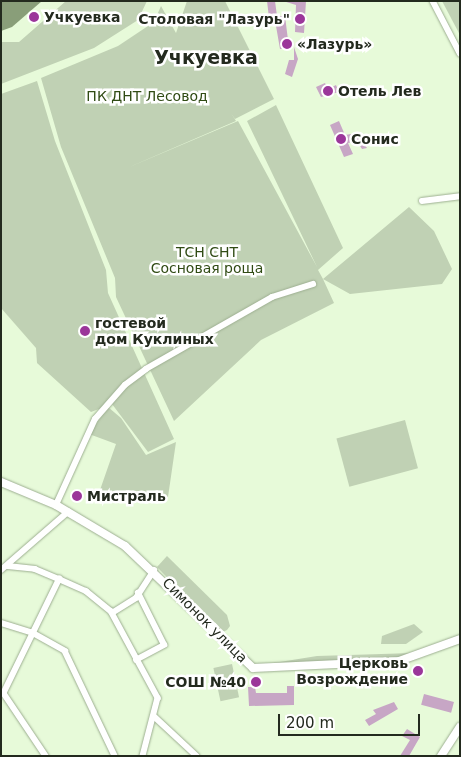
<!DOCTYPE html>
<html>
<head>
<meta charset="utf-8">
<style>
	body { margin:0 }
	#map { position:relative; width:461px; height:757px; overflow:hidden; background:#e7fad9; font-family:"DejaVu Sans",sans-serif }
	div>[style] { position:absolute }
	.green>* { inset:0; background:#c0d1b4; transform-origin:0 0 }
	.water>* { inset:0; background:#899e79 }
	.building>* { inset:0; background:#c7a6c5; transform-origin:0 0 }
	.roads { filter:drop-shadow(0 0 1px #9daf91) drop-shadow(0 0 1px #9daf91) }
	.street>* { height:5.5px; margin:-2.75px; padding:0 2.75px; transform-origin:2.75px; border-radius:2.75px; background:#fff }
	.secondary>* { height:8px; margin:-4px; padding:0 4px; transform-origin:4px; border-radius:4px; background:#fff }
	.dots>* { width:14px; height:14px; translate:-50% -50%; box-sizing:border-box; border:2px solid #fff; border-radius:50% }
	span { translate:-50% -50%; white-space:nowrap; text-align:center; line-height:1.15; -webkit-text-stroke:5px #fff; paint-order:stroke }
	.poi-label { font-size:14px; color:#232a1e; font-weight:700 }
	.left { translate:0 -50%; text-align:left }
	.right { translate:-100% -50%; text-align:right }
	.park-label { font-size:14px; color:#304b14 }
	.street-label { font-size:14px; color:#232a1e }
	.district-label { font-size:19px; color:#232a1e; font-weight:700 }
	.frame { position:absolute; inset:0; border:2px solid #232a1e; pointer-events:none }
	.scale { position:absolute; left:278px; top:714px; width:142px; height:22px; box-sizing:border-box; border:2px solid #232a1e; border-top:0; padding-left:6px; font-size:15px; line-height:18px; white-space:nowrap; color:#232a1e; -webkit-text-stroke:4px #fff; paint-order:stroke }
</style>
</head>
<body>
<div id="map">
	<div class="green">
		<div style="clip-path:polygon(66px 1px,147px 1px,138px 20px,94px 48px,1px 84px,1px 42px,19px 42px)"></div>
		<div style="clip-path:polygon(187px 1px,225px 1px,274px 99px,235px 119px,231px 113px,236px 121px,127px 168px,238px 121px,317px 267px,247px 121px,276px 105px,343px 248px,318px 270px,323px 279px,409px 207px,434px 231px,452px 269px,442px 284px,350px 294px,323px 279px,334px 303px,261px 340px,174px 421px,116px 297px,115px 278px,61px 147px,41px 78px,118px 46px,154px 22px,161px 6px,176px 33px)"></div>
		<div style="clip-path:polygon(442px 1px,460px 1px,460px 35px)"></div>
		<div style="clip-path:polygon(37px 81px,55px 141px,106px 270px,108px 293px,174px 439px,148px 452px,112px 404px,91px 412px,37px 363px,36px 348px,1px 308px,1px 94px)"></div>
		<div style="clip-path:polygon(108px 407px,121px 418px,146px 455px,176px 442px,168px 497px,112px 494px,100px 490px,116px 444px,89px 434px)"></div>
		<div style="left:405px;top:420px;width:50px;height:71px;rotate:75deg"></div>
		<div style="clip-path:polygon(167px 556px,227px 615px,230px 626px,227px 630px,221px 633px,157px 567px)"></div>
		<div style="clip-path:polygon(414px 624px,423px 632px,406px 644px,381px 644px,382px 636px)"></div>
		<div style="clip-path:polygon(413px 653px,413px 657px,372px 662px,372px 658px,261px 665px,317px 656px)"></div>
		<div style="left:232px;top:664px;width:34px;height:19px;rotate:78deg"></div>
	</div>
	<div class="water">
		<div style="clip-path:polygon(1px 1px,42px 1px,12px 27px,1px 31px)"></div>
	</div>
	<div class="building">
		<div style="clip-path:polygon(267px 1px,275px 1px,277px 16px,285px 16px,289px 48px,280px 49px,276px 26px,270px 26px)"></div>
		<div style="clip-path:polygon(283px 1px,306px 1px,304px 33px,295px 32px,296px 5px)"></div>
		<div style="clip-path:polygon(294px 47px,298px 59px,292px 77px,285px 74px,289px 60px,294px 60px)"></div>
		<div style="clip-path:polygon(325px 83px,328px 89px,336px 85px,339px 92px,321px 97px,316px 87px)"></div>
		<div style="clip-path:polygon(339px 121px,345px 135px,357px 133px,367px 148px,362px 149px,357px 141px,348px 143px,353px 154px,344px 157px,330px 125px)"></div>
		<div style="clip-path:polygon(287px 686px,294px 686px,294px 705px,249px 706px,248px 687px,255px 687px,256px 693px,287px 693px)"></div>
		<div style="left:424px;top:694px;width:31px;height:11px;rotate:15deg"></div>
		<div style="clip-path:polygon(394px 702px,398px 709px,369px 726px,365px 720px,376px 714px,373px 710px)"></div>
		<div style="clip-path:polygon(407px 729px,420px 737px,409px 756px,400px 756px,410px 740px,402px 736px)"></div>
	</div>
	<div class="roads">
		<div class="street">
			<div style="left:433px;top:1px;width:59px;rotate:62.6deg"></div>
			<div style="left:422px;top:201px;width:38px;rotate:-7deg"></div>
			<div style="left:56px;top:505px;width:94px;rotate:-65.6deg"></div>
			<div style="left:95px;top:419px;width:45px;rotate:-48.6deg"></div>
			<div style="left:125px;top:385px;width:26px;rotate:-37deg"></div>
			<div style="left:146px;top:369px;width:145px;rotate:-29.7deg"></div>
			<div style="left:272px;top:297px;width:43px;rotate:-17.6deg"></div>
			<div style="left:8px;top:566px;width:27px;rotate:6deg"></div>
			<div style="left:35px;top:569px;width:26px;rotate:23deg"></div>
			<div style="left:59px;top:579px;width:30px;rotate:24deg"></div>
			<div style="left:86px;top:591px;width:32px;rotate:39deg"></div>
			<div style="left:111px;top:611px;width:99px;rotate:61.6deg"></div>
			<div style="left:158px;top:698px;width:60px;rotate:104.5deg"></div>
			<div style="left:1px;top:570px;width:89px;rotate:-40.9deg"></div>
			<div style="left:112px;top:613px;width:28px;rotate:-32deg"></div>
			<div style="left:136px;top:598px;width:33px;rotate:-57deg"></div>
			<div style="left:1px;top:623px;width:34px;rotate:17deg"></div>
			<div style="left:33px;top:633px;width:37px;rotate:29deg"></div>
			<div style="left:65px;top:651px;width:116px;rotate:64.5deg"></div>
			<div style="left:136px;top:660px;width:32px;rotate:-28deg"></div>
			<div style="left:164px;top:645px;width:58px;rotate:-116.6deg"></div>
			<div style="left:3px;top:692px;width:77px;rotate:56.1deg"></div>
			<div style="left:4px;top:692px;width:126px;rotate:-64deg"></div>
			<div style="left:155px;top:717px;width:57px;rotate:42.9deg"></div>
		</div>
		<div class="secondary">
			<div style="left:1px;top:482px;width:60px;rotate:22.7deg"></div>
			<div style="left:56px;top:505px;width:80px;rotate:30.7deg"></div>
			<div style="left:125px;top:546px;width:177px;rotate:43.6deg"></div>
			<div style="left:253px;top:668px;width:146px;rotate:-2.7deg"></div>
			<div style="left:399px;top:661px;width:65px;rotate:-19.8deg"></div>
			<div style="left:441px;top:756px;width:35px;rotate:-57deg"></div>
		</div>
	</div>
	<div class="dots">
		<div style="left:34px;top:17px;background:#9b369a"></div>
		<div style="left:300px;top:19px;background:#9b369a"></div>
		<div style="left:287px;top:44px;background:#9b369a"></div>
		<div style="left:328px;top:91px;background:#9b369a"></div>
		<div style="left:341px;top:139px;background:#9b369a"></div>
		<div style="left:85px;top:331px;background:#9b369a"></div>
		<div style="left:77px;top:496px;background:#9b369a"></div>
		<div style="left:418px;top:671px;background:#9b369a"></div>
		<div style="left:256px;top:682px;background:#9b369a"></div>
	</div>
	<div class="poi-label">
		<span class="left" style="left:44px;top:17px">Учкуевка</span>
		<span class="right" style="left:290px;top:19px">Столовая "Лазурь"</span>
		<span class="left" style="left:297px;top:44px">«Лазурь»</span>
		<span class="left" style="left:338px;top:91px">Отель Лев</span>
		<span class="left" style="left:351px;top:139px">Сонис</span>
		<span class="left" style="left:95px;top:331px">гостевой<br>дом Куклиных</span>
		<span class="left" style="left:87px;top:496px">Мистраль</span>
		<span class="right" style="left:408px;top:671px">Церковь<br>Возрождение</span>
		<span class="right" style="left:246px;top:682px">СОШ №40</span>
	</div>
	<div class="park-label">
		<span style="left:147px;top:96px">ПК ДНТ Лесовод</span>
		<span style="left:207px;top:260px">ТСН СНТ<br>Сосновая роща</span>
	</div>
	<div class="street-label">
		<span style="left:205px;top:620px;rotate:45deg">Симонок улица</span>
	</div>
	<div class="district-label">
		<span style="left:206px;top:58px">Учкуевка</span>
	</div>
	<div class="frame"></div>
	<div class="scale">200 m</div>
</div>
</body>
</html>
